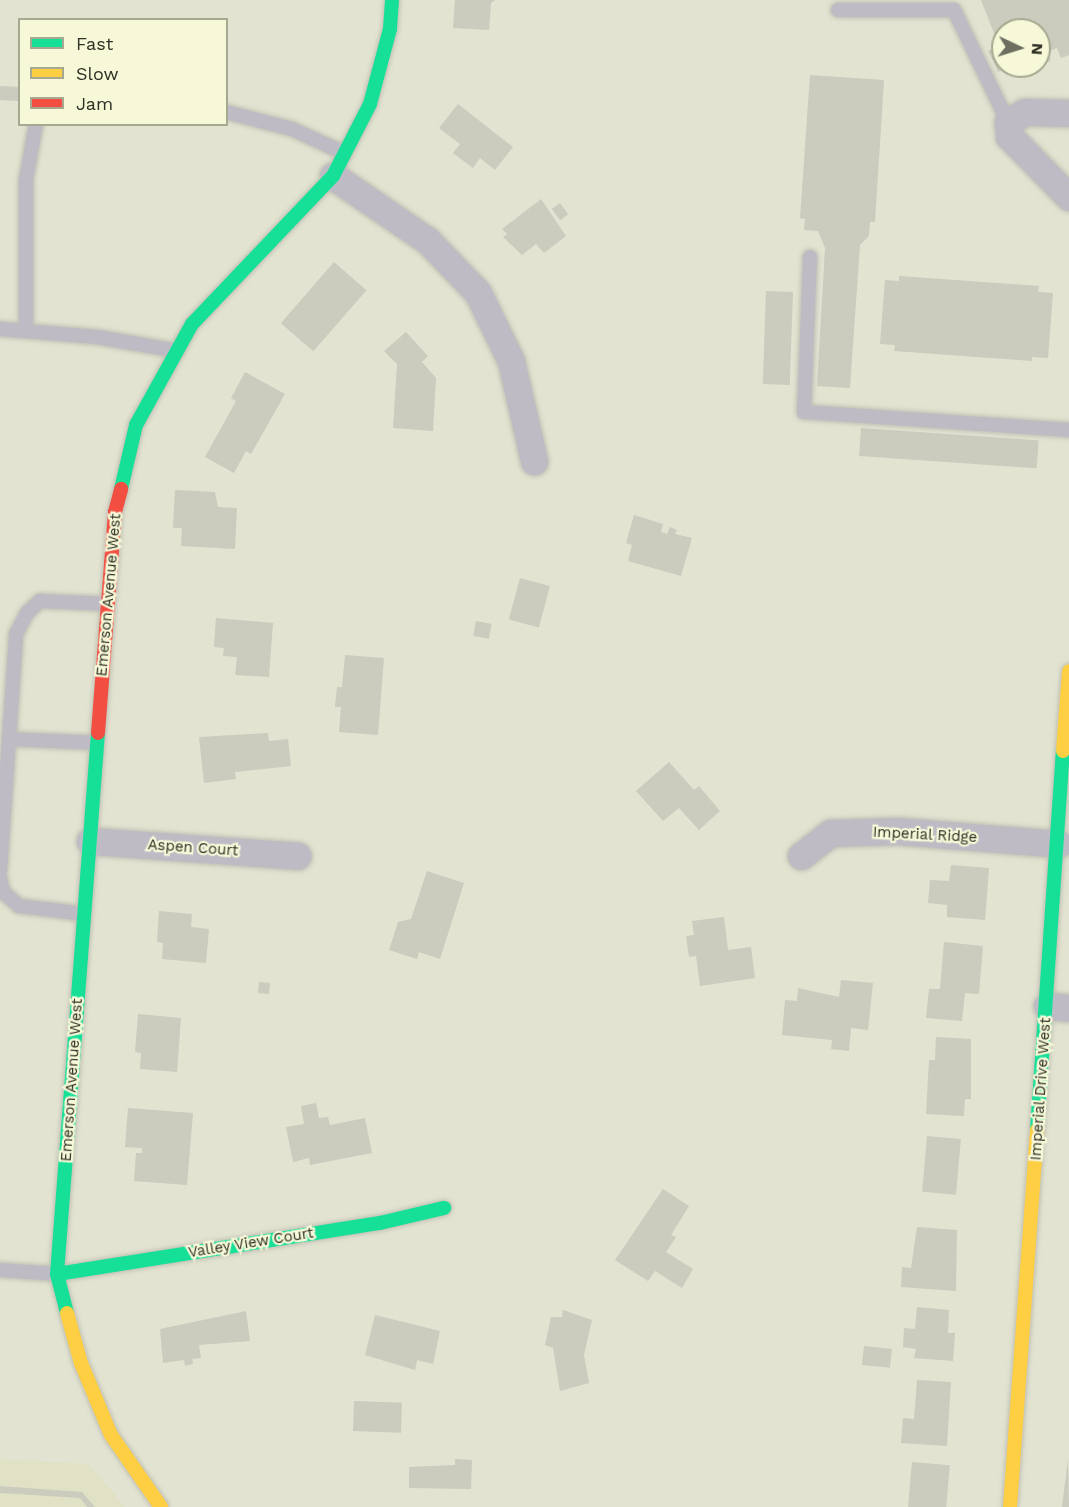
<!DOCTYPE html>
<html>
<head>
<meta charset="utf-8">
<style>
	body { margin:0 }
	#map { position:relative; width:1069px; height:1507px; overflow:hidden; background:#e3e3d2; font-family:"Work Sans",sans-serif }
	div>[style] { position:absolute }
	.built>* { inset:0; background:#e1e2c5 }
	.building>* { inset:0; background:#cbcbbe; transform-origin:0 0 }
	.roads { filter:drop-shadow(0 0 2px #c1c1b4) drop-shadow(0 0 2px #c1c1b4) }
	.lane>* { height:14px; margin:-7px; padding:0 7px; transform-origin:7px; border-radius:7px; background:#bebbc5 }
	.street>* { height:27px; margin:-13.5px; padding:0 13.5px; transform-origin:13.5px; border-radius:13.5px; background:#bebbc5 }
	.fast>* { height:14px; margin:-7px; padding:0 7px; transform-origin:7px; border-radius:7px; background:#16e098 }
	.slow>* { height:14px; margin:-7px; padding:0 7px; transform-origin:7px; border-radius:7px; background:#ffcf43 }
	.jam>* { height:14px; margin:-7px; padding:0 7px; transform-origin:7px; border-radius:7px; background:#f24e42 }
	span { translate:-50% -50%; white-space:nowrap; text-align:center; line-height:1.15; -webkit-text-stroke:4.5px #f6f8d8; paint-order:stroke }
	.street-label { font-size:15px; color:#2f2f23 }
	.legend { position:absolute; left:18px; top:18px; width:210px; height:108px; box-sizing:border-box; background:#f6f8d8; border:2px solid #a6a890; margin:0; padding:8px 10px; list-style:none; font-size:18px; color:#2f2f23 }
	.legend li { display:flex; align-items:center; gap:12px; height:30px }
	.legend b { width:30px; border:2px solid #a6a890 }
	.north { position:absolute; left:991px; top:18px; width:60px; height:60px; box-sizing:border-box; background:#f6f8d8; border:2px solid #a6a890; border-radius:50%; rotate:94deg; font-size:16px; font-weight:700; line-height:24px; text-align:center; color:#2f2f23 }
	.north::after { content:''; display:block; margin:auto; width:21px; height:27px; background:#6e6e60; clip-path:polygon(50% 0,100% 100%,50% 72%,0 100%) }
</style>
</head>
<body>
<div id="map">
	<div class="built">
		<div style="clip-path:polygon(0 1459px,89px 1464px,125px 1507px,0 1507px)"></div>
	</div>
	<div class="building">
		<div style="clip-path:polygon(455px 0,495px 0,491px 3px,489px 30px,453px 28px)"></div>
		<div style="clip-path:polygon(981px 0,1069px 0,1069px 55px,1061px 58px,1057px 48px,1047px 52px,1051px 61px,1039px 65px,1039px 30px,1003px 30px,1003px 66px,1011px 66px,998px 72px,988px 51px,999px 46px)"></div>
		<div style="clip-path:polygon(810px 75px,884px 80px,875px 222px,870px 222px,869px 236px,860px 245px,850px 388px,817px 386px,825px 248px,818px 231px,804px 230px,805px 219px,800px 218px)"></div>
		<div style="left:0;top:86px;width:20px;height:14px;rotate:3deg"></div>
		<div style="clip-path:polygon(458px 104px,513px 147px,495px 170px,480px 158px,473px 168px,453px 153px,460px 144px,439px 128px)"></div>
		<div style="clip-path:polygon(541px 199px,566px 236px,544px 253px,536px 244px,522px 255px,503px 237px,507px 234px,502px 229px)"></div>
		<div style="left:560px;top:203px;width:14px;height:10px;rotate:54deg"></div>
		<div style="left:334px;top:262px;width:43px;height:81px;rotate:41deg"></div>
		<div style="clip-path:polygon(899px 276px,1039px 286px,1038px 292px,1053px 293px,1048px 358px,1032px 357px,1032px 361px,894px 351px,895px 345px,880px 344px,885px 280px,899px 281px)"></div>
		<div style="left:766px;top:291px;width:27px;height:93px;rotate:2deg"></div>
		<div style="clip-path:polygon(406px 332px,428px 356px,422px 362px,436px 378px,433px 431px,393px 428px,397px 364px,384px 351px)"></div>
		<div style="clip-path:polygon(245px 372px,285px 394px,251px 454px,246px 451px,234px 473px,205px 457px,236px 401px,231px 398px)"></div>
		<div style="left:861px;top:428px;width:178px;height:28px;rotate:4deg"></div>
		<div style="clip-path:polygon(175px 490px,215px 492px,218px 507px,237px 508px,235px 549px,181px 546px,182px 528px,173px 528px)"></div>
		<div style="clip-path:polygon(634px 515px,663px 524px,661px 532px,667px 534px,670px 527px,677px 530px,675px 534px,692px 538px,681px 576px,628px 561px,632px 545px,626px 543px)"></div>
		<div style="left:520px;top:578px;width:31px;height:43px;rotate:15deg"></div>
		<div style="clip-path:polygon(216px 618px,273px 623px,269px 677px,235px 675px,237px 657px,223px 656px,224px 648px,214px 647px)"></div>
		<div style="left:476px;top:621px;width:16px;height:15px;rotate:11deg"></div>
		<div style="clip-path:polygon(345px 655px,384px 658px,378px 735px,339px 732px,341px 707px,335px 707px,337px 687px,342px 687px)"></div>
		<div style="clip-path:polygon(268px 733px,269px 741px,288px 739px,291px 766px,235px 772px,236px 779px,204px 783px,199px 737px)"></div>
		<div style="clip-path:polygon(669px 762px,694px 790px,699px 786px,720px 811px,699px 830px,679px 808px,663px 821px,636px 791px)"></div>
		<div style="clip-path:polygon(951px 865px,989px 868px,985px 920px,947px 917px,947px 905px,928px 903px,930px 880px,949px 881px)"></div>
		<div style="clip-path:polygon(427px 871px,464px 883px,440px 959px,419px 952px,417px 959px,389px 950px,398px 922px,411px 919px)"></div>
		<div style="clip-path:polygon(159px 911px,192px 914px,191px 927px,209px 929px,206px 963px,162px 959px,163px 943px,157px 942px)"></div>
		<div style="clip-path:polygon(724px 917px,728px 950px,751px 947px,755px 978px,700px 986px,696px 956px,689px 957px,686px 936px,694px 935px,692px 921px)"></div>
		<div style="clip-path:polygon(944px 942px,983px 946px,979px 994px,965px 993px,962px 1021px,926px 1018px,929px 989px,940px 989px)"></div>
		<div style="clip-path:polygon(841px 980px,873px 983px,868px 1030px,851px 1028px,849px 1051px,831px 1049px,832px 1040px,782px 1035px,785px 1000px,797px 1001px,798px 988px,839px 997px)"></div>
		<div style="left:259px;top:982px;width:11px;height:11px;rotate:5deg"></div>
		<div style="clip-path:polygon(138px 1014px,181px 1018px,177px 1072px,140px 1069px,141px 1053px,135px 1052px)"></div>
		<div style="clip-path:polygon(936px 1037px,971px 1039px,971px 1099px,965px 1099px,964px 1116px,926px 1114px,929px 1060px,935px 1060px)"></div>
		<div style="clip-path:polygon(316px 1103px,319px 1118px,328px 1117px,330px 1125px,365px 1118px,372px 1153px,310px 1165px,309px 1158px,293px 1162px,286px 1127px,304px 1124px,301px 1106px)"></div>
		<div style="clip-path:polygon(128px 1108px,193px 1113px,187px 1185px,134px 1181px,136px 1153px,142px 1153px,142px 1148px,125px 1147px)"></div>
		<div style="left:927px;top:1136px;width:34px;height:56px;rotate:5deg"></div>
		<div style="clip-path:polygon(663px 1189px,689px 1206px,671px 1235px,676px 1237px,666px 1252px,693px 1269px,682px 1288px,655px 1271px,648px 1281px,615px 1260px)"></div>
		<div style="clip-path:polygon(917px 1227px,957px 1230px,956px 1291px,901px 1287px,902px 1267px,911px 1268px)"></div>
		<div style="clip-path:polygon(917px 1307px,949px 1310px,948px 1333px,955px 1333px,953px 1361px,914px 1358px,916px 1349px,903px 1347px,904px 1328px,915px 1329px)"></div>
		<div style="clip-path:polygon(563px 1310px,592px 1320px,584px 1355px,589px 1383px,560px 1391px,553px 1348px,545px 1345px,551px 1317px,562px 1317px)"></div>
		<div style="clip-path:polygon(246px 1311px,250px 1341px,199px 1345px,201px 1358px,192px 1359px,193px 1364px,185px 1366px,184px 1360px,163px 1363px,160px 1329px)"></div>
		<div style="clip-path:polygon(375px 1315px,440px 1331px,433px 1364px,417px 1360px,415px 1370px,365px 1355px)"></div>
		<div style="left:864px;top:1346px;width:28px;height:19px;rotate:6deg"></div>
		<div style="clip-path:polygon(917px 1380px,951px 1382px,947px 1446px,901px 1443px,903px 1418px,914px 1419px)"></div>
		<div style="left:354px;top:1401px;width:48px;height:30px;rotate:2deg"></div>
		<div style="clip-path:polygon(455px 1459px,472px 1460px,471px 1489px,409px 1488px,409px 1467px,455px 1465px)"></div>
		<div style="clip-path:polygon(1068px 1459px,1069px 1507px,1062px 1507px)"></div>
		<div style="left:912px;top:1462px;width:38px;height:45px;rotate:5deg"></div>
		<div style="clip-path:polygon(0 1486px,82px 1492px,95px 1507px,87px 1507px,80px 1498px,0 1493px)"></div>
	</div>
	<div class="roads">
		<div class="lane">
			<div style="left:838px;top:10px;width:116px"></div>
			<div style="left:954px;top:10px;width:124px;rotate:64.3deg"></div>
			<div style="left:226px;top:112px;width:68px;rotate:14.4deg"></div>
			<div style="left:292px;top:129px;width:57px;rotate:24.8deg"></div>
			<div style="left:810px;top:257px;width:155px;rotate:92.2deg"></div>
			<div style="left:804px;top:412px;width:266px;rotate:3.9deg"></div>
			<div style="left:0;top:329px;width:97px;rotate:4.7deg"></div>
			<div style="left:97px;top:337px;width:81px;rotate:9.9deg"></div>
			<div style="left:26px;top:331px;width:151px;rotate:-90deg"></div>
			<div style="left:26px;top:180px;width:57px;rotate:-79.9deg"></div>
			<div style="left:9px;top:739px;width:88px;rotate:2.6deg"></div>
			<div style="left:0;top:871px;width:238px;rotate:-86.1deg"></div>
			<div style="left:16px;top:634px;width:24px;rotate:-62deg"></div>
			<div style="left:27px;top:613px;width:18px;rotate:-43deg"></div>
			<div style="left:40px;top:601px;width:68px;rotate:2.5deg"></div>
			<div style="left:0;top:878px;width:14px;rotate:78deg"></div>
			<div style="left:3px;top:892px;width:21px;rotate:41deg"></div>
			<div style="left:19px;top:906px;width:65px;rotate:7deg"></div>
			<div style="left:0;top:1270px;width:57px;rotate:4deg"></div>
		</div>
		<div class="street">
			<div style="left:1069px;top:113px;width:44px;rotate:-178.7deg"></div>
			<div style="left:1025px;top:112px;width:20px;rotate:150deg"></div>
			<div style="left:1008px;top:122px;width:14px;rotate:86deg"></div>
			<div style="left:1009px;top:136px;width:86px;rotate:45.5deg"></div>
			<div style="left:333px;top:176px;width:115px;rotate:34.4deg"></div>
			<div style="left:428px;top:241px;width:72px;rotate:46.1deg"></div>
			<div style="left:478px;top:293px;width:76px;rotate:64.1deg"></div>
			<div style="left:511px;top:361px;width:103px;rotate:77deg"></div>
			<div style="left:90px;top:841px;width:208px;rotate:4.1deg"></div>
			<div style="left:801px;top:856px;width:37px;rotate:-38deg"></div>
			<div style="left:830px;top:833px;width:68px;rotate:-1.7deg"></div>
			<div style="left:898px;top:831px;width:161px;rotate:4.6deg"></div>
			<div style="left:1047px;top:1006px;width:22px;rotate:5deg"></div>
		</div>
		<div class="fast">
			<div style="left:121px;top:489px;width:66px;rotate:-76.8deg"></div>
			<div style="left:136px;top:425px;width:115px;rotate:-61deg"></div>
			<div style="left:192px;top:324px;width:204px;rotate:-46.4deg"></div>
			<div style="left:333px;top:176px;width:81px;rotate:-62.8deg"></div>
			<div style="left:370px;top:104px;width:78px;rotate:-75.1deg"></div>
			<div style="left:390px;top:29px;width:29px;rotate:-86deg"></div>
			<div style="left:1037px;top:1130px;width:380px;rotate:-86.1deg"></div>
			<div style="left:57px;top:1274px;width:327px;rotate:-9deg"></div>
			<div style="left:380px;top:1223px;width:66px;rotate:-13.2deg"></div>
			<div style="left:67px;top:1313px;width:40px;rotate:-104.4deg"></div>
			<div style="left:57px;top:1274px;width:543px;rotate:-85.67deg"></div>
		</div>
		<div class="slow">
			<div style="left:1063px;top:751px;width:80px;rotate:-85.7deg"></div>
			<div style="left:67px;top:1313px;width:52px;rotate:74.4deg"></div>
			<div style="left:81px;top:1363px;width:78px;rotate:67.4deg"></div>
			<div style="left:111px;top:1435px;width:88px;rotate:55.2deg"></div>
			<div style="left:1010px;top:1507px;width:378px;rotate:-85.9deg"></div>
		</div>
		<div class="jam">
			<div style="left:98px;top:733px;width:222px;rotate:-85.6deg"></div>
			<div style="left:115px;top:512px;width:24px;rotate:-75deg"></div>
		</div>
	</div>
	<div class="street-label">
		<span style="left:109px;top:595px;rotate:-85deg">Emerson Avenue West</span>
		<span style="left:925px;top:835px;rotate:3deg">Imperial Ridge</span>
		<span style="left:193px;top:848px;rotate:4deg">Aspen Court</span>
		<span style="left:72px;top:1080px;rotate:-86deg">Emerson Avenue West</span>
		<span style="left:1041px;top:1089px;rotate:-86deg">Imperial Drive West</span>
		<span style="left:251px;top:1243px;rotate:-9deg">Valley View Court</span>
	</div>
	<ul class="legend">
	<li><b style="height:8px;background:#16e098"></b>Fast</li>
	<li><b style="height:8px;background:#ffcf43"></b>Slow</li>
	<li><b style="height:8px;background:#f24e42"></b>Jam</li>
	</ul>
	<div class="north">N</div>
</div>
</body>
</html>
